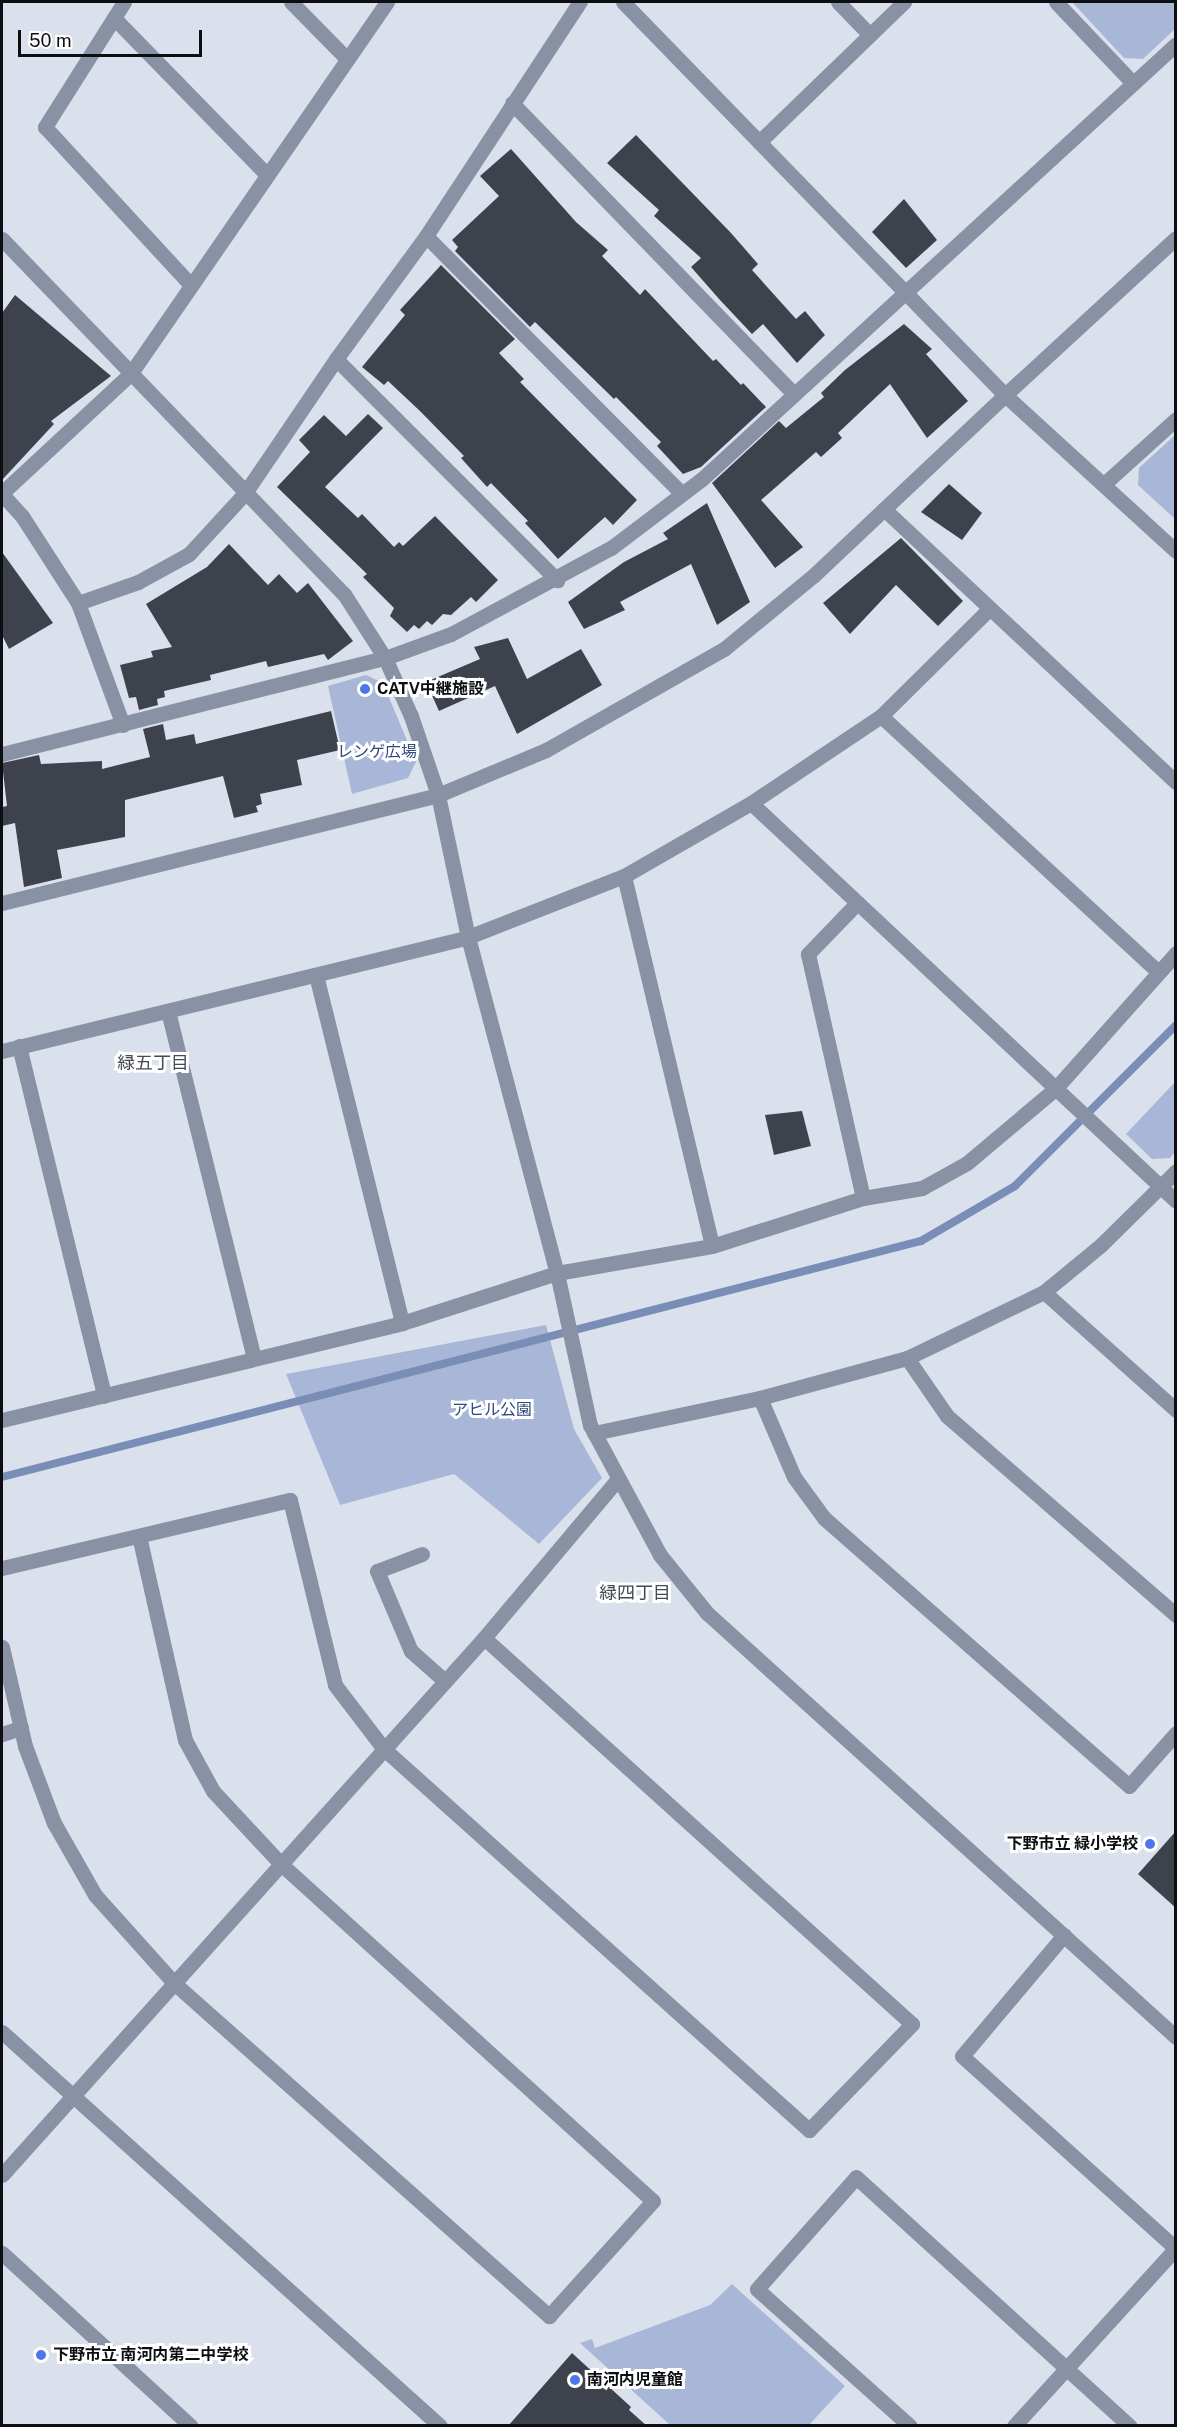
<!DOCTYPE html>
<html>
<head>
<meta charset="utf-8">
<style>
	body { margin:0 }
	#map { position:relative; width:1177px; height:2427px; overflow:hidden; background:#dbe1ec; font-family:"Public Sans","Noto Sans JP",sans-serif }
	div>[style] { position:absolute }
	.green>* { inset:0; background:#a8b7d7 }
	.stream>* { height:8px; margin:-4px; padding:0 4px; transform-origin:4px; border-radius:4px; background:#7a8db6 }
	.building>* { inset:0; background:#3e424c }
	.minor>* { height:15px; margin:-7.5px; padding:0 7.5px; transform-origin:7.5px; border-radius:7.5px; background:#8992a5 }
	.tertiary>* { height:15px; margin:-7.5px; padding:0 7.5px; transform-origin:7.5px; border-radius:7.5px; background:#8992a5 }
	.dots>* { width:16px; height:16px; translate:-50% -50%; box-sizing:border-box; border:3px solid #fff; border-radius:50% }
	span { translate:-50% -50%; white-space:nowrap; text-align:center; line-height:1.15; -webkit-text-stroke:6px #fff; paint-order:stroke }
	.poi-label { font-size:16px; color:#0c0e12; font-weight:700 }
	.left { translate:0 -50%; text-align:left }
	.right { translate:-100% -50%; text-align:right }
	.park-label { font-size:16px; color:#31477e }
	.neighbourhood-label { font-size:18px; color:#464a54 }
	.frame { position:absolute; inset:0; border:3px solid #0c0e12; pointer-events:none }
	.scale { position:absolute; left:18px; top:30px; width:184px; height:27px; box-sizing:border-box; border:3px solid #0c0e12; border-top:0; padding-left:8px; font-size:18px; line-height:21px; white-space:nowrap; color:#0c0e12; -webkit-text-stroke:4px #fff; paint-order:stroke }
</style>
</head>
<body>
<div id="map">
	<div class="green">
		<div style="clip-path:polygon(1072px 2px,1175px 2px,1175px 29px,1143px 59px,1124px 58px)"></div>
		<div style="clip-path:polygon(1175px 435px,1175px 519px,1138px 485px,1139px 468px)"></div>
		<div style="clip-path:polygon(366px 675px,383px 683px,416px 762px,408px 778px,352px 794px,328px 686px)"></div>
		<div style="clip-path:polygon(1175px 1082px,1175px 1152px,1170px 1158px,1152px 1159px,1126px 1134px)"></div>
		<div style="clip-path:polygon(546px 1325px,574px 1429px,602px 1478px,539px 1544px,454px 1474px,340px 1505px,286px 1374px)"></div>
		<div style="clip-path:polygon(732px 2284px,845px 2386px,809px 2425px,670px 2425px,580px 2343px,592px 2339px,595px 2348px,710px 2305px)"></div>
	</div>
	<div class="stream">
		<div style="left:2px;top:1477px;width:949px;rotate:-14.4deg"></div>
		<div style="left:921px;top:1241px;width:109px;rotate:-30.3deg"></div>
		<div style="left:1015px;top:1186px;width:228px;rotate:-45deg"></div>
	</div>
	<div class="building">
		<div style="clip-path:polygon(636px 135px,731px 233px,758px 264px,752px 270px,796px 319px,805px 311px,825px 335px,797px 363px,763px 324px,752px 334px,720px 300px,691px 267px,701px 258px,654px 216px,659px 210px,607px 163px)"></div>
		<div style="clip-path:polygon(511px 149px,576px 222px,608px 250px,602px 256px,640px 295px,645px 289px,713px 361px,716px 359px,741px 385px,743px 383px,766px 407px,701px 467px,683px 474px,657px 446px,661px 442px,616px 397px,614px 399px,535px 322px,530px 327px,455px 251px,458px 247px,452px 240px,499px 196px,480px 176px)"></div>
		<div style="clip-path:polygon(904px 199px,937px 240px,906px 268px,872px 232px)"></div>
		<div style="clip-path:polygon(441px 265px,515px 339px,499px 353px,524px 379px,520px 382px,637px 500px,613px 525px,605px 517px,558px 559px,525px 523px,528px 521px,491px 483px,487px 487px,461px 458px,464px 456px,421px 412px,388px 381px,384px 385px,362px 367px,405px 315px,400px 310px)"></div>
		<div style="clip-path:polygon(15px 295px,111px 376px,51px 421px,54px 424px,2px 480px,2px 313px)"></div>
		<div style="clip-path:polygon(904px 324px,932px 349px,926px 354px,968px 401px,927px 438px,890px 384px,838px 433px,842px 438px,821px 457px,816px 452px,761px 500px,803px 547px,775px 568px,712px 483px,779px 421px,786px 428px,824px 397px,821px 393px,845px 370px)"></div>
		<div style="clip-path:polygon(368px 414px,383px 428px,325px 487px,358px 518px,362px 514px,394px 547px,399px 542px,403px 546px,435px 516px,498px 580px,476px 602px,471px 597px,451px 615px,443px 614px,432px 625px,427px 621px,419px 629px,414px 625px,407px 632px,390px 616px,394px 608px,363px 577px,367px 574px,277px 487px,310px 452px,299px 440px,324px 415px,346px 436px)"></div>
		<div style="clip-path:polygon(949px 484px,982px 513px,962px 540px,921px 512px)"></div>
		<div style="clip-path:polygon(707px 503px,750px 602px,717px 625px,691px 564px,620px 602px,625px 610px,584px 629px,568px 602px,624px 562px,668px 539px,663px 533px)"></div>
		<div style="clip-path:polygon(901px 538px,963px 601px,938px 626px,896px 585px,850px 634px,823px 603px)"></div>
		<div style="clip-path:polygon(229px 544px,268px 585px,279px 574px,297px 593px,308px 583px,353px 641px,328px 660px,324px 654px,268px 667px,266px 661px,210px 675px,211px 680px,164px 691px,165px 697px,157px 699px,158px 705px,139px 710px,136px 697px,129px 698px,120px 665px,153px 657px,151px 651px,172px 647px,146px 604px,207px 567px)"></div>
		<div style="clip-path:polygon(2px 552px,53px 623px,9px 649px,2px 635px)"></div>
		<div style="clip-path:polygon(508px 638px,527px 679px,581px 649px,602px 685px,517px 734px,495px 686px,439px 711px,426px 682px,480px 659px,474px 647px)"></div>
		<div style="clip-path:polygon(331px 711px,340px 750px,297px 760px,302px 785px,260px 794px,262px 804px,256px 806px,258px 812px,234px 818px,223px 776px,125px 800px,125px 837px,57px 850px,62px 878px,24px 887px,15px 823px,2px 826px,2px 807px,7px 806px,2px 763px,39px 755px,41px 764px,102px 761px,102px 769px,150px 757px,143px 729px,163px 724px,166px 740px,194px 734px,196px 744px)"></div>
		<div style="clip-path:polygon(802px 1111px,811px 1146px,774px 1155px,765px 1115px)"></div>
		<div style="clip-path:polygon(1176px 1831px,1176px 1908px,1138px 1874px)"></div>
		<div style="clip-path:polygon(572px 2353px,631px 2407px,629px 2410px,647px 2426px,508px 2426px)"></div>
	</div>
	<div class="minor">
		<div style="left:124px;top:2px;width:148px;rotate:122.3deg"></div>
		<div style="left:45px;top:127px;width:215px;rotate:47.3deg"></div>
		<div style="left:291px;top:2px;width:80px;rotate:45.5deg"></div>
		<div style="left:623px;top:2px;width:548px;rotate:45.81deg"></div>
		<div style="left:1005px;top:395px;width:232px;rotate:-42.6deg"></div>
		<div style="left:838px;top:2px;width:45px;rotate:45.9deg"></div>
		<div style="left:1056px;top:2px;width:112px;rotate:46.5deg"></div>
		<div style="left:114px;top:18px;width:219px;rotate:45.7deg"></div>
		<div style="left:512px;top:103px;width:404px;rotate:45.9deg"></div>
		<div style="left:759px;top:142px;width:202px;rotate:-44deg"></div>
		<div style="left:426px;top:236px;width:363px;rotate:45.2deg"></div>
		<div style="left:2px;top:239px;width:493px;rotate:46.1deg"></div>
		<div style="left:344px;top:594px;width:76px;rotate:57.4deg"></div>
		<div style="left:385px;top:658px;width:64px;rotate:65.9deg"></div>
		<div style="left:411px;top:716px;width:83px;rotate:71.1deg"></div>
		<div style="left:438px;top:795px;width:145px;rotate:78.1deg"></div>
		<div style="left:468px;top:937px;width:348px;rotate:75.2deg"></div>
		<div style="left:557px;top:1273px;width:156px;rotate:77.8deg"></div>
		<div style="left:590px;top:1425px;width:148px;rotate:61.7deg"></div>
		<div style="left:660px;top:1555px;width:75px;rotate:51deg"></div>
		<div style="left:707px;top:1613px;width:632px;rotate:42.12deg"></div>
		<div style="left:336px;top:359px;width:313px;rotate:45deg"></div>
		<div style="left:1104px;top:484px;width:97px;rotate:-42.1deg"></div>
		<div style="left:2px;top:493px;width:176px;rotate:-42.9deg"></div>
		<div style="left:131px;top:373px;width:451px;rotate:-55.4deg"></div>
		<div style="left:2px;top:494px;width:30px;rotate:48deg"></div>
		<div style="left:22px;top:516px;width:103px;rotate:57.2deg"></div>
		<div style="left:78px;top:603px;width:130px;rotate:69.8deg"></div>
		<div style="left:884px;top:509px;width:400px;rotate:43.1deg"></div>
		<div style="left:78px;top:603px;width:64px;rotate:-19.3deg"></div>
		<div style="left:138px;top:582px;width:58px;rotate:-28.8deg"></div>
		<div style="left:189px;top:554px;width:83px;rotate:-47.4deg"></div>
		<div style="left:245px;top:493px;width:162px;rotate:-55.8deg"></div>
		<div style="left:336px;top:359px;width:152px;rotate:-53.8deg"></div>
		<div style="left:426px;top:236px;width:280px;rotate:-56.7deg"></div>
		<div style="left:881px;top:716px;width:377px;rotate:42.7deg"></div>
		<div style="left:2px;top:754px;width:395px;rotate:-14.1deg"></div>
		<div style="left:385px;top:658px;width:70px;rotate:-20deg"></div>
		<div style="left:451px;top:634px;width:182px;rotate:-28.3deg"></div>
		<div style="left:611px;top:548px;width:114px;rotate:-37.2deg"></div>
		<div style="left:702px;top:479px;width:643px;rotate:-42.54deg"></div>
		<div style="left:751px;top:803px;width:582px;rotate:43.12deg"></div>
		<div style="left:624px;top:876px;width:380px;rotate:76.6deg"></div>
		<div style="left:857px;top:903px;width:71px;rotate:133.9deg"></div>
		<div style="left:808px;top:954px;width:250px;rotate:77.3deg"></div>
		<div style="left:316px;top:975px;width:358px;rotate:76.1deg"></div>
		<div style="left:168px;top:1011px;width:357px;rotate:76.1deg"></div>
		<div style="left:19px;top:1046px;width:360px;rotate:76.3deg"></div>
		<div style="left:2px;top:1051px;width:480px;rotate:-13.7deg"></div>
		<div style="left:468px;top:937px;width:168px;rotate:-21.4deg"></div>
		<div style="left:624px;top:876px;width:146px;rotate:-29.9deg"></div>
		<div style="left:751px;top:803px;width:156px;rotate:-33.8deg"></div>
		<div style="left:881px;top:716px;width:151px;rotate:-44.7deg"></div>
		<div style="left:1176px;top:1171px;width:105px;rotate:135.4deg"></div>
		<div style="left:1101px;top:1245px;width:74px;rotate:140.5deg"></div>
		<div style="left:1044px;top:1292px;width:152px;rotate:154.3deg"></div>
		<div style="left:907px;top:1358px;width:152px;rotate:164.8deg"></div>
		<div style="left:760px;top:1398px;width:86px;rotate:66.7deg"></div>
		<div style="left:794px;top:1477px;width:51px;rotate:53.8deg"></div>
		<div style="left:824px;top:1518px;width:406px;rotate:41.3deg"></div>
		<div style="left:1129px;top:1786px;width:71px;rotate:-48.4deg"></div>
		<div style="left:1044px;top:1292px;width:177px;rotate:41.8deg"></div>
		<div style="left:907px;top:1358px;width:70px;rotate:55.4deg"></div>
		<div style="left:947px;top:1416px;width:303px;rotate:41deg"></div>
		<div style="left:2px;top:1420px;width:412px;rotate:-13.6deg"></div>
		<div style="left:402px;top:1323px;width:163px;rotate:-17.9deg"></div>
		<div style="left:557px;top:1273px;width:157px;rotate:-9.9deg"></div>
		<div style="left:712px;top:1246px;width:158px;rotate:-17.6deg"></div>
		<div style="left:863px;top:1198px;width:60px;rotate:-9.6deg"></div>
		<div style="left:922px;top:1188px;width:51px;rotate:-29.1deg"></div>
		<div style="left:967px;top:1163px;width:115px;rotate:-40.1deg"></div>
		<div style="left:1055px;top:1089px;width:182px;rotate:-48.3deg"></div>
		<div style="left:594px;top:1433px;width:170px;rotate:-11.9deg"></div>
		<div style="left:422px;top:1554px;width:48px;rotate:159.3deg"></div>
		<div style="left:377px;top:1571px;width:87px;rotate:67deg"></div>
		<div style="left:411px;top:1651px;width:45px;rotate:41.4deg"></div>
		<div style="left:2px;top:1568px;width:296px;rotate:-13.3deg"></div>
		<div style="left:290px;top:1500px;width:190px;rotate:76.3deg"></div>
		<div style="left:335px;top:1685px;width:81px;rotate:52.6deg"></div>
		<div style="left:384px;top:1749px;width:571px;rotate:41.88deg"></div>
		<div style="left:809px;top:2130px;width:148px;rotate:-45.8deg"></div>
		<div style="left:912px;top:2024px;width:576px;rotate:-137.95deg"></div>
		<div style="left:2px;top:1647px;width:102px;rotate:76.9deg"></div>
		<div style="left:25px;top:1746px;width:82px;rotate:69.4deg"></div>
		<div style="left:54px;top:1823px;width:83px;rotate:60.3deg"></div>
		<div style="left:95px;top:1895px;width:118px;rotate:48.1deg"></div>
		<div style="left:174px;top:1983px;width:502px;rotate:41.61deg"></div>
		<div style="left:549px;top:2316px;width:155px;rotate:-47.9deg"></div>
		<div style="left:653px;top:2201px;width:502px;rotate:-137.83deg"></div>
		<div style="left:281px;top:1864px;width:100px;rotate:-133deg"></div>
		<div style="left:213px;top:1791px;width:58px;rotate:-118.8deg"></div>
		<div style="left:185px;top:1740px;width:209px;rotate:-102.7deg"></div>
		<div style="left:2px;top:1734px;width:20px;rotate:-18deg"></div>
		<div style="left:1064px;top:1935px;width:158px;rotate:130.1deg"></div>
		<div style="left:962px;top:2056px;width:288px;rotate:42deg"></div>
		<div style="left:2px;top:2032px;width:589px;rotate:41.97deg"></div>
		<div style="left:2px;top:2175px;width:722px;rotate:-48.09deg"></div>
		<div style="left:484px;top:1638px;width:207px;rotate:-49.9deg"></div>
		<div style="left:910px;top:2426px;width:205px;rotate:-138.2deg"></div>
		<div style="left:757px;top:2289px;width:149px;rotate:-48.5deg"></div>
		<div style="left:856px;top:2177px;width:370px;rotate:42.3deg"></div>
		<div style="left:1014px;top:2426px;width:241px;rotate:-47.7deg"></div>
	</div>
	<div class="tertiary">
		<div style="left:2px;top:903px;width:449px;rotate:-13.9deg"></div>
		<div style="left:438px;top:795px;width:117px;rotate:-22.6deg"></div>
		<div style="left:546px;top:750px;width:205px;rotate:-29.6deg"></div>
		<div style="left:724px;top:649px;width:115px;rotate:-39.4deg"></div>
		<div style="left:813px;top:576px;width:264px;rotate:-43.3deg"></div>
		<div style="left:1005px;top:395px;width:231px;rotate:42.4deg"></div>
		<div style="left:2px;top:2253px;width:256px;rotate:42.5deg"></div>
	</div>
	<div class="dots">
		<div style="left:365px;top:689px;background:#4c77ea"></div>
		<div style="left:1150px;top:1844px;background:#4c77ea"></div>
		<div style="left:41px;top:2355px;background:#4c77ea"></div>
		<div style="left:575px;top:2380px;background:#4c77ea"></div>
	</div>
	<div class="poi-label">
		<span class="left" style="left:377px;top:689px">CATV中継施設</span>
		<span class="right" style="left:1138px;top:1844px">下野市立 緑小学校</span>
		<span class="left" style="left:53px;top:2355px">下野市立 南河内第二中学校</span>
		<span class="left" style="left:587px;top:2380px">南河内児童館</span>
	</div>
	<div class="park-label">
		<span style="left:377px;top:752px">レンゲ広場</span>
		<span style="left:492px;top:1410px">アヒル公園</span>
	</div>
	<div class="neighbourhood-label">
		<span style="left:153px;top:1063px">緑五丁目</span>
		<span style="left:635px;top:1593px">緑四丁目</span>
	</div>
	<div class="frame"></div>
	<div class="scale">50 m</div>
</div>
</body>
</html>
